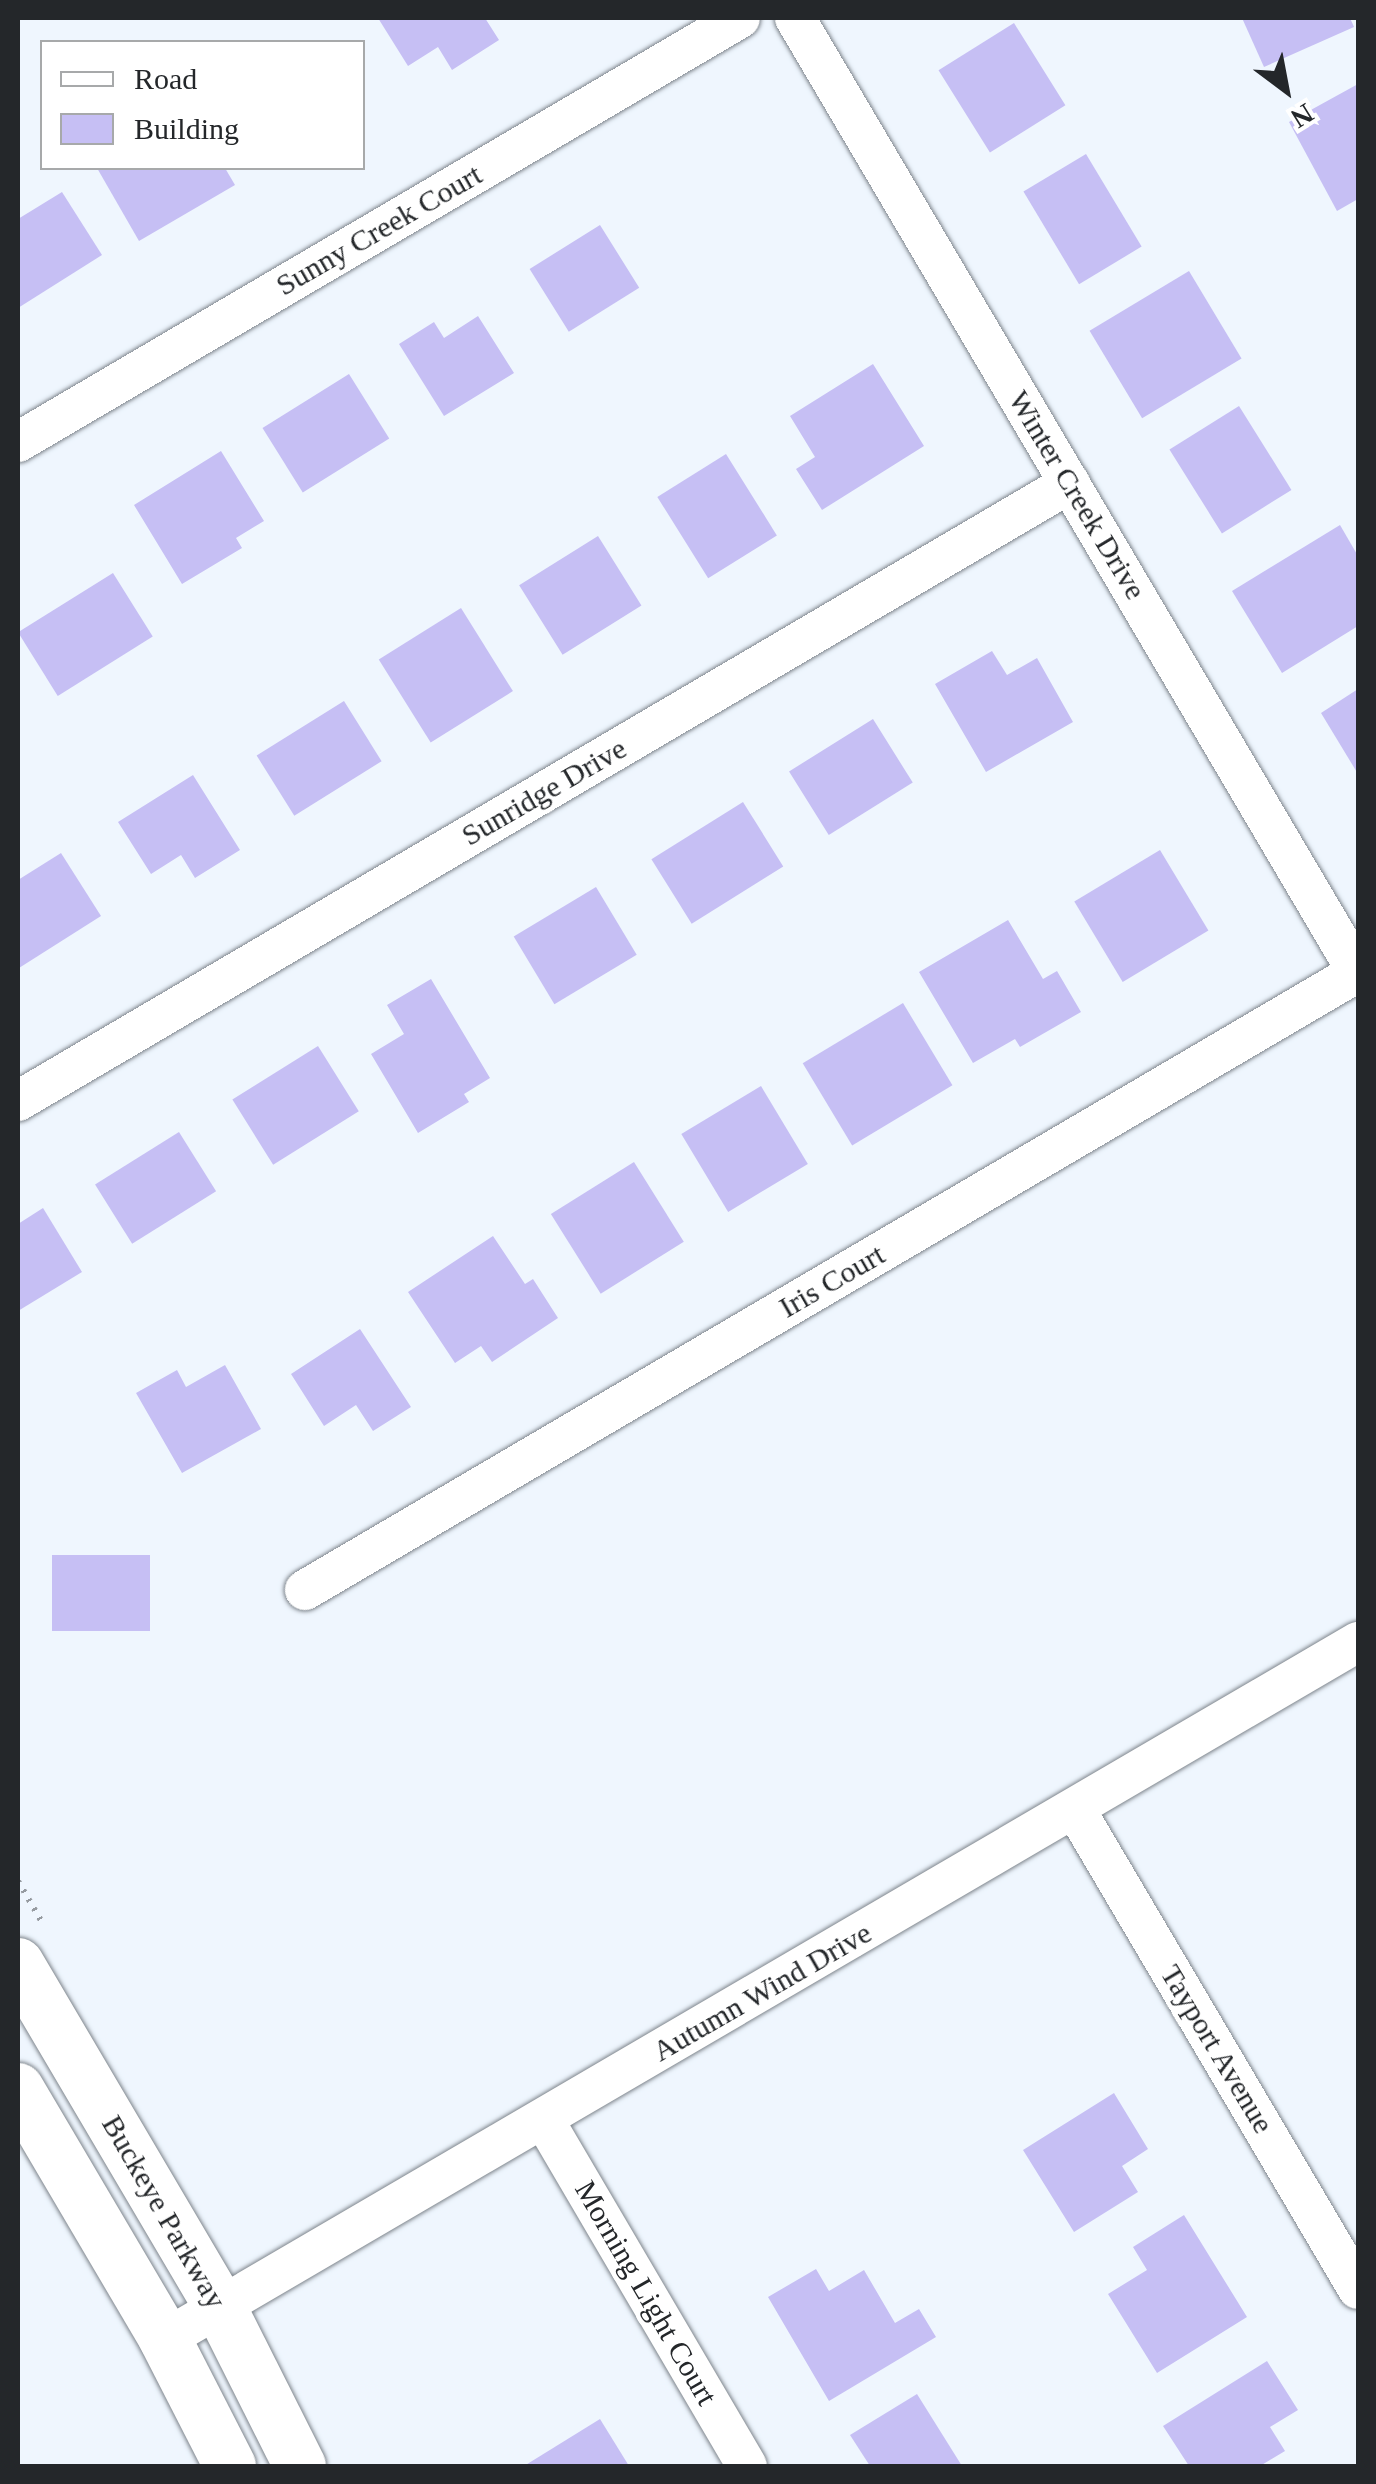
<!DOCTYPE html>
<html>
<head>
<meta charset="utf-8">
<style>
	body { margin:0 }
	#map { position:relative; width:1376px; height:2484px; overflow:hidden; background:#eff6fe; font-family:Georgia,serif }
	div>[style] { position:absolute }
	.building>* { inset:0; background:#c6bff4; transform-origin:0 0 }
	.path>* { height:6px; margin-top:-3px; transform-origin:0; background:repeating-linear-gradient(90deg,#969ba1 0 2.5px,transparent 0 10.5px) }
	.roads { filter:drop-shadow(0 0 2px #7e858c) drop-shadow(0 0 2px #7e858c) }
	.minor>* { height:40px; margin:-20px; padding:0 20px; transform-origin:20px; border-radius:20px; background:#fff }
	.tertiary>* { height:52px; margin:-26px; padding:0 26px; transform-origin:26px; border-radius:26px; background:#fff }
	span { translate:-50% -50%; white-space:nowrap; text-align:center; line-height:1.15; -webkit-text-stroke:9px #fff; paint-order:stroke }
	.street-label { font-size:30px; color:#24272a }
	.frame { position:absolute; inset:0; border:20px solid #24272a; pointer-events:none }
	.legend { position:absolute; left:40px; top:40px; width:325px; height:130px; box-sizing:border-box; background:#fff; border:2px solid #a7a9aa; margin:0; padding:12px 18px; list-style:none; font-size:30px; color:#24272a }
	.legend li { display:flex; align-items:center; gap:20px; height:50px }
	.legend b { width:50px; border:2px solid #a7a9aa }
	.north { position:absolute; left:1236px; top:40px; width:100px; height:100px; -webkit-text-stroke:8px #fff; paint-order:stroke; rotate:148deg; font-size:28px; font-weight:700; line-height:40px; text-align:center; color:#24272a }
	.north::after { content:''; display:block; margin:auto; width:35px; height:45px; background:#24272a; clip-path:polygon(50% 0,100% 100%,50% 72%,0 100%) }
</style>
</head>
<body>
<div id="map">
	<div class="building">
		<div style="clip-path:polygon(378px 18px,485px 18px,499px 40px,452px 70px,438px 47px,408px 66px)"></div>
		<div style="clip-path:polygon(1242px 18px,1350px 18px,1354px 27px,1264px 67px)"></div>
		<div style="left:1014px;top:23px;width:97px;height:89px;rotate:58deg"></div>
		<div style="clip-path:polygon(1358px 84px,1358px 199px,1337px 211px,1289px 122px)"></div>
		<div style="left:1086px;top:154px;width:108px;height:73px;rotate:59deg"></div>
		<div style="clip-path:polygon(97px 168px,225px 168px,235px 185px,139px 241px)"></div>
		<div style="clip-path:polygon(62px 192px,102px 255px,18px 308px,18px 219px)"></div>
		<div style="left:600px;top:225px;width:74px;height:83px;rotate:58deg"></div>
		<div style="left:1189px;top:271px;width:102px;height:116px;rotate:59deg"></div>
		<div style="clip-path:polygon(478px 316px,514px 373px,444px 416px,399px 344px,434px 322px,444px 338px)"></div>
		<div style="clip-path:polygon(873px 364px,924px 446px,822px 510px,796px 469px,815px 457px,790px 416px)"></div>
		<div style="left:349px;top:374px;width:76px;height:102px;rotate:58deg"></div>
		<div style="left:1239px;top:406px;width:99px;height:82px;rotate:58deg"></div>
		<div style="clip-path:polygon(221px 451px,264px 521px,236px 538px,242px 548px,182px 584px,134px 505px)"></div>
		<div style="left:726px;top:454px;width:96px;height:81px;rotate:58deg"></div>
		<div style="clip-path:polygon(1340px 525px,1358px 556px,1358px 626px,1282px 673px,1232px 591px)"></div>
		<div style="left:598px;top:536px;width:82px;height:93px;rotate:58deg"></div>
		<div style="left:113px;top:573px;width:75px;height:112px;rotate:58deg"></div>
		<div style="left:461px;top:608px;width:98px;height:97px;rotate:58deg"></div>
		<div style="clip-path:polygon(992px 651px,1007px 675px,1037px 658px,1073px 722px,986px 772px,935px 684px)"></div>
		<div style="clip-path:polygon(1358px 689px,1358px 774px,1321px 713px)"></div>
		<div style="left:344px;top:701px;width:71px;height:103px;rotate:58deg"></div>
		<div style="left:873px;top:719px;width:75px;height:99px;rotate:58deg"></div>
		<div style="clip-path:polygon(193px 775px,240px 850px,195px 878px,181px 855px,151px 874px,118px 822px)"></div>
		<div style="left:743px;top:802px;width:76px;height:108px;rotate:58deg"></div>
		<div style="left:1160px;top:850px;width:94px;height:100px;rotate:59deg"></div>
		<div style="clip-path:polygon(61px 853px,101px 916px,19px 968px,18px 880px)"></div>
		<div style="left:596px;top:887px;width:79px;height:96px;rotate:59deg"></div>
		<div style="clip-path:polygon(1008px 920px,1043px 979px,1057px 971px,1081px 1012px,1020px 1047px,1015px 1039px,973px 1063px,919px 972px)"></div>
		<div style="clip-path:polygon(431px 979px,490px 1078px,464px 1094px,469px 1102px,418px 1133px,371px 1054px,404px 1034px,387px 1005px)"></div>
		<div style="left:903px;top:1003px;width:96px;height:117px;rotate:59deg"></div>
		<div style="left:318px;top:1046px;width:77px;height:101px;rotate:58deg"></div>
		<div style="left:761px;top:1086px;width:91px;height:93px;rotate:59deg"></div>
		<div style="left:179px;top:1132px;width:70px;height:99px;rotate:58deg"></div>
		<div style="left:634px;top:1162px;width:94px;height:98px;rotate:58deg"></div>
		<div style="clip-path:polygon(43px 1208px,82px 1272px,18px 1311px,18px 1224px)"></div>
		<div style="clip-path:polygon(493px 1236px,525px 1284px,533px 1279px,558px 1318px,492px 1362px,481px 1346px,455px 1363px,408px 1292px)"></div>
		<div style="clip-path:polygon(360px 1329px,411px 1407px,373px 1431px,356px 1405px,324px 1426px,291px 1374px)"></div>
		<div style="clip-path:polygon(225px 1365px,261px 1429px,182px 1473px,136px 1393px,177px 1370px,186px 1387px)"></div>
		<div style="left:52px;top:1555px;width:98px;height:76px"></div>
		<div style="clip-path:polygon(1114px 2093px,1148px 2149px,1122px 2166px,1138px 2192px,1074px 2232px,1023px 2150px)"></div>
		<div style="clip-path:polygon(1184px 2215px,1247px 2317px,1157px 2373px,1108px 2294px,1147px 2270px,1133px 2247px)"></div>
		<div style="clip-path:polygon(816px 2269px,829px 2291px,864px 2270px,895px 2323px,919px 2309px,936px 2337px,829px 2401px,768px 2297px)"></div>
		<div style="clip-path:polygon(1267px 2361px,1298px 2410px,1270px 2427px,1285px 2451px,1260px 2466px,1189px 2466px,1163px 2426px)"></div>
		<div style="clip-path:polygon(917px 2394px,962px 2466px,870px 2466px,850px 2435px)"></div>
		<div style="clip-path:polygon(600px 2419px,629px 2466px,524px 2466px)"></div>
	</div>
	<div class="path">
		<div style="left:18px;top:1881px;width:50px;rotate:59.8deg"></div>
	</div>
	<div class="roads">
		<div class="minor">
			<div style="left:795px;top:18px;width:1109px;rotate:59.48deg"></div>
			<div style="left:18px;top:442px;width:837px;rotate:-30.42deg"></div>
			<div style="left:18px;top:1101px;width:1220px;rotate:-30.43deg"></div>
			<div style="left:305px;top:1590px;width:1221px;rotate:-30.41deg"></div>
			<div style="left:1075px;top:1809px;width:557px;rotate:59.48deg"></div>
			<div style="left:544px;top:2120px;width:401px;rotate:59.6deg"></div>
			<div style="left:165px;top:2339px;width:1382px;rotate:-30.3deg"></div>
		</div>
		<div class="tertiary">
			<div style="left:18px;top:1964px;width:400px;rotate:59.5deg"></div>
			<div style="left:221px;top:2309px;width:176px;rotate:63.3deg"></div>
			<div style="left:18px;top:2089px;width:290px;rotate:59.5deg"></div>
			<div style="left:165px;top:2339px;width:143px;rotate:62.9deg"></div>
		</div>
	</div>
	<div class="street-label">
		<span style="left:379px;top:230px;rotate:-30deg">Sunny Creek Court</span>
		<span style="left:1077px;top:495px;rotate:59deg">Winter Creek Drive</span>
		<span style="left:544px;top:792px;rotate:-30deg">Sunridge Drive</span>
		<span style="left:832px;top:1281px;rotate:-30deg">Iris Court</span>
		<span style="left:762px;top:1992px;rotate:-30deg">Autumn Wind Drive</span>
		<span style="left:1217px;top:2049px;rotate:59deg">Tayport Avenue</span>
		<span style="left:164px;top:2212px;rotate:60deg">Buckeye Parkway</span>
		<span style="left:646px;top:2293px;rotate:60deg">Morning Light Court</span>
	</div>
	<div class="frame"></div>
	<ul class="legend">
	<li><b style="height:12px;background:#fff"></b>Road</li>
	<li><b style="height:28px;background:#c6bff4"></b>Building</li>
	</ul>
	<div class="north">N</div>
</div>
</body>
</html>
